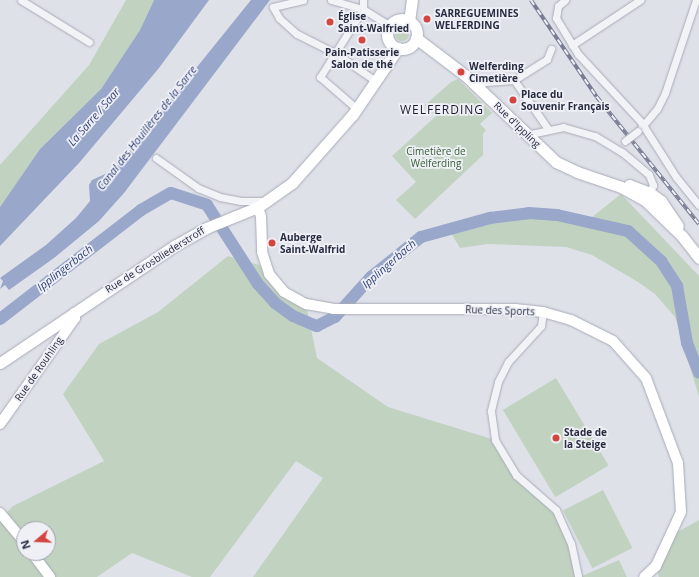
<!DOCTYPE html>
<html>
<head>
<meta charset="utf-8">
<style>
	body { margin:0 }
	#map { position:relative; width:699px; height:577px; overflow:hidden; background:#dfe1e9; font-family:"Open Sans",sans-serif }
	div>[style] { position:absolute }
	.green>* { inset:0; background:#c1d3c0; transform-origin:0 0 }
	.round { border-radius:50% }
	.water>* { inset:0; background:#99a7ca }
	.river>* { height:12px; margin:-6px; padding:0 6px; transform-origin:6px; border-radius:6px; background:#99a7ca }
	.roads { filter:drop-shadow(0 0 1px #a8abb7) drop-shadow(0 0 1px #a8abb7) }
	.street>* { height:7px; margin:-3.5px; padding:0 3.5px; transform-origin:3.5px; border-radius:3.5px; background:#f2f3f7 }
	.secondary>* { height:10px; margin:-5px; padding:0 5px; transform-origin:5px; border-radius:5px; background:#fff }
	.primary>* { height:11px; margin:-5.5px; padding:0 5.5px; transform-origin:5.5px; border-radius:5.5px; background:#fff }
	.primary>.ring { margin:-5.5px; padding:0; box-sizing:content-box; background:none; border:11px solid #fff; border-radius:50% }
	.rail>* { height:3.5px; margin-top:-1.75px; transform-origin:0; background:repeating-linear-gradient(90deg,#eff0f6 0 6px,#787d93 0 12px); box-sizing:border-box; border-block:1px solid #787d93 }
	.bridges { filter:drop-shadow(0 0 1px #a8abb7) drop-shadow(0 0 1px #a8abb7) }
	.street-bridge>* { height:7px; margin:-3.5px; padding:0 3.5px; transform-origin:3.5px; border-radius:3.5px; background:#f2f3f7 }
	.dots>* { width:11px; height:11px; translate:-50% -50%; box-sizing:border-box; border:2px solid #eff0f6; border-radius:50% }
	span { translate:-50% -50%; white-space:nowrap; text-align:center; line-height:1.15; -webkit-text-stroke:3.5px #eff0f6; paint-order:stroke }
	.poi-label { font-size:10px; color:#272c41; font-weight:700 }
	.left { translate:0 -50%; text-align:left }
	.street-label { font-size:10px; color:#272c41 }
	.park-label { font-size:10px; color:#345d34 }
	.water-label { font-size:11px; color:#304276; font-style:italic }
	.quarter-label { font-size:12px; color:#1a1d31; letter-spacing:1px }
	.north { position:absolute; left:16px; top:521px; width:40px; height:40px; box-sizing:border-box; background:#eff0f6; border:1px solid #9fa2ae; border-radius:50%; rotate:251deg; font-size:11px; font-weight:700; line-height:16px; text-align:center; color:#272c41 }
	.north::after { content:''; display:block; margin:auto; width:14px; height:18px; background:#d3453f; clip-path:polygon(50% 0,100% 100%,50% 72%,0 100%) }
</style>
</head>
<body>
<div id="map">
	<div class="green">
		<div style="clip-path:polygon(126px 0,154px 0,140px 30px,101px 89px,40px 149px,0 207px,0 165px,89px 65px)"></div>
		<div class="round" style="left:395px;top:27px;width:14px;height:14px"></div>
		<div style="clip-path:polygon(458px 79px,492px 113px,480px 124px,486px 130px,483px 134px,483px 155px,415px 219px,396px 200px,416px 182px,392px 156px,436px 116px,425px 105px,451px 82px)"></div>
		<div style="clip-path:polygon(621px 194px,699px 276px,699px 397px,675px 317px,655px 294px,638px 282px,592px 255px,566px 247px,488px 244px,460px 248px,448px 228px,529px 213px,587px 221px)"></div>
		<div style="clip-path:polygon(evenodd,228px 256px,266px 267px,269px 274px,306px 304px,317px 358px,388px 407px,495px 440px,516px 475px,556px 510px,571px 543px,578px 577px,253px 577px,323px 478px,296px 461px,210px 577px,192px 577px,132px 553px,97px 577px,0 577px,0 519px,13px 506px,104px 461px,63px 394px,99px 344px,158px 312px,228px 256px,24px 529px,48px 529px,48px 553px,24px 553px,24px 529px)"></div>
		<div style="left:556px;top:378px;width:102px;height:62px;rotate:59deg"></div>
		<div style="left:603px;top:490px;width:65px;height:45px;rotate:63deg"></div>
		<div style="clip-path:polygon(699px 520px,699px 577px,659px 577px,656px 566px,670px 536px)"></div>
		<div style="clip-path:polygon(619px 560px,627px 577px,583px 577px,582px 576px)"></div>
	</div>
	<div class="water">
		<div style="clip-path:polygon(154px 0,209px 0,159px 68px,79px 163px,0 246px,0 207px,40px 149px,101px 89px,140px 30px)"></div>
		<div style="clip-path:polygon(251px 0,270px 0,124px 193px,99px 221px,54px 258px,9px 290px,5px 285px,0 289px,3px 281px,0 278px,46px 245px,76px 218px,90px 201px,89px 185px,92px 180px,114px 170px)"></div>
	</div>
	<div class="river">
		<div style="left:0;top:319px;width:178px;rotate:-37.7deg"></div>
		<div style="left:141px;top:210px;width:34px;rotate:-30deg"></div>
		<div style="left:171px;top:193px;width:38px;rotate:18deg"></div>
		<div style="left:207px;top:205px;width:94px;rotate:57.2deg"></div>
		<div style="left:258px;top:284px;width:25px;rotate:48deg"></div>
		<div style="left:275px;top:303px;width:22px;rotate:36deg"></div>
		<div style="left:293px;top:316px;width:26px;rotate:23deg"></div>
		<div style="left:317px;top:326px;width:20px;rotate:-27deg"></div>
		<div style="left:335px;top:317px;width:54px;rotate:-48deg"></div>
		<div style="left:371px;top:277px;width:64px;rotate:-38.7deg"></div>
		<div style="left:421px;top:237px;width:72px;rotate:-15.4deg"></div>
		<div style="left:490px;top:218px;width:39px;rotate:-7deg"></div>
		<div style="left:529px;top:213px;width:28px;rotate:4deg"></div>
		<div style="left:557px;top:215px;width:73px;rotate:12.7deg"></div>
		<div style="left:628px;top:231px;width:45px;rotate:42.3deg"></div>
		<div style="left:661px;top:261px;width:30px;rotate:57deg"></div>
		<div style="left:677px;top:286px;width:58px;rotate:80deg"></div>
		<div style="left:687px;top:343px;width:32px;rotate:68deg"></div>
	</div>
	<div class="roads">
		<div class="street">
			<div style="left:21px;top:0;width:80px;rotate:31.7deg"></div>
			<div style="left:303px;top:0;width:31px;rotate:167deg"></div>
			<div style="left:273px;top:7px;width:13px;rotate:61deg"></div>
			<div style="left:279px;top:18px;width:24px;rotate:42deg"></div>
			<div style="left:297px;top:34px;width:42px;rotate:26.6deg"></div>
			<div style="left:335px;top:53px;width:51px;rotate:34.6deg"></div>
			<div style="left:331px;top:0;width:33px;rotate:16deg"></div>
			<div style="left:363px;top:9px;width:32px;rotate:32deg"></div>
			<div style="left:565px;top:0;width:9px;rotate:139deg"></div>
			<div style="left:558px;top:6px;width:12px;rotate:99deg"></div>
			<div style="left:556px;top:18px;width:42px;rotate:58.6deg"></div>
			<div style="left:578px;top:54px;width:93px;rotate:47.2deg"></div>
			<div style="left:641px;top:122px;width:65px;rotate:57.5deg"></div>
			<div style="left:676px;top:177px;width:36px;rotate:51deg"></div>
			<div style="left:572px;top:45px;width:82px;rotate:-33.5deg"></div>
			<div style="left:514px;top:80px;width:60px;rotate:55.2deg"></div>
			<div style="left:476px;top:86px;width:11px;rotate:-22deg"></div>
			<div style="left:486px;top:82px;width:28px;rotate:-4deg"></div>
			<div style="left:514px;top:80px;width:39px;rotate:-32deg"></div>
			<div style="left:547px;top:59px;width:11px;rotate:-68deg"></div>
			<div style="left:357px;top:109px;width:49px;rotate:-139.1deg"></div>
			<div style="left:320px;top:77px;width:80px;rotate:-57.7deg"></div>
			<div style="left:363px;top:9px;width:9px;rotate:-90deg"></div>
			<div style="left:641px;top:128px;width:25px;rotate:-50deg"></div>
			<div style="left:657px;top:109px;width:18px;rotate:-63deg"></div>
			<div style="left:665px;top:93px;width:98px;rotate:-71.6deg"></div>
			<div style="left:526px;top:135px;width:38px;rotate:-12deg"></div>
			<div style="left:563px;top:127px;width:33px;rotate:16deg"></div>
			<div style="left:595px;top:136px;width:31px;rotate:31deg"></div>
			<div style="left:622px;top:152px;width:35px;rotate:40deg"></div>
			<div style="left:649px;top:175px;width:11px;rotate:68deg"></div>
			<div style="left:653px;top:185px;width:12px;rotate:114deg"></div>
			<div style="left:156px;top:158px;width:52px;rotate:35.5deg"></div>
			<div style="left:198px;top:188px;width:24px;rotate:22deg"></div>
			<div style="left:220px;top:197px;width:21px;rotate:11deg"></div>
			<div style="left:241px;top:201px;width:25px"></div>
			<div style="left:543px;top:312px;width:14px;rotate:98deg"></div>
			<div style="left:541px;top:326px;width:49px;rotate:132.5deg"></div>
			<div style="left:508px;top:362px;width:22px;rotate:117deg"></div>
			<div style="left:498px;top:382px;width:30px;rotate:104deg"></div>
			<div style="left:491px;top:411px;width:29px;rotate:82deg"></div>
			<div style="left:495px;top:440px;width:41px;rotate:59deg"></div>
			<div style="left:516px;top:475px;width:53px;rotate:41.2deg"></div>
			<div style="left:556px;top:510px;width:36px;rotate:66deg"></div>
			<div style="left:571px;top:543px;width:35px;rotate:78deg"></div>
		</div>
		<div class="secondary">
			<div style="left:258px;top:207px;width:10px;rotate:73deg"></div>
			<div style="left:261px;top:217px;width:35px;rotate:88deg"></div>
			<div style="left:262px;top:252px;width:23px;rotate:72deg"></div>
			<div style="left:269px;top:274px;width:23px;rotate:50deg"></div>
			<div style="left:284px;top:292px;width:25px;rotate:29deg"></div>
			<div style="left:306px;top:304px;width:27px;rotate:10deg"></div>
			<div style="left:333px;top:309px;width:182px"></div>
			<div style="left:515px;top:309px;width:28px;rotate:6deg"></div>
			<div style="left:543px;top:312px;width:29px;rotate:16deg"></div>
			<div style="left:571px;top:320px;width:47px;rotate:26.6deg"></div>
			<div style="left:613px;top:341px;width:50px;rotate:48.3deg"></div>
			<div style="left:646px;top:378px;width:91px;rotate:69.4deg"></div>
			<div style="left:678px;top:463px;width:49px;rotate:86.5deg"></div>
			<div style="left:681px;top:512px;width:60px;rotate:114.8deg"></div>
			<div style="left:656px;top:566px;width:16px;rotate:137deg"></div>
			<div style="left:0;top:424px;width:130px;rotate:-54.7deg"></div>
			<div style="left:75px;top:318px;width:5px;rotate:-101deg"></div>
			<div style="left:0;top:513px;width:38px;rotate:50deg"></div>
			<div style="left:32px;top:553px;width:30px;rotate:53deg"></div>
		</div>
		<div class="primary">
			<div class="ring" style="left:387px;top:19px;width:19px;height:19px"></div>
			<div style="left:409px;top:21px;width:21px;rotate:-82deg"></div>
			<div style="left:416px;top:38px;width:61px;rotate:37.1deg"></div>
			<div style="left:465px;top:75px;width:126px;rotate:43.7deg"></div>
			<div style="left:556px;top:162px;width:23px;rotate:25deg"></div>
			<div style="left:577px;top:172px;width:46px;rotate:18.8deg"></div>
			<div style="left:621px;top:187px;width:29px;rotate:29deg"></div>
			<div style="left:646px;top:201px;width:50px;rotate:44.2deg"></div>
			<div style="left:682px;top:236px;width:28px;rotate:52deg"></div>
			<div style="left:629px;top:185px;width:22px;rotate:21deg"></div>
			<div style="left:650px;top:193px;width:14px;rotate:36deg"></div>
			<div style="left:661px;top:201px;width:30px;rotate:56deg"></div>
			<div style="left:0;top:363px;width:210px;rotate:-33.9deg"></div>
			<div style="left:174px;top:246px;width:37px;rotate:-29deg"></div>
			<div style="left:206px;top:228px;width:56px;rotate:-22deg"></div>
			<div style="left:258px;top:207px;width:42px;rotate:-35.2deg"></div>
			<div style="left:292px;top:183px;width:92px;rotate:-48.5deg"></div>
			<div style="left:353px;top:114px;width:80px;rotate:-55.7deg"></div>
		</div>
	</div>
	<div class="rail">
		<div style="left:531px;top:0;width:117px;rotate:55.8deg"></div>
		<div style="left:597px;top:97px;width:163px;rotate:51.2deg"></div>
	</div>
	<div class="bridges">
		<div class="street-bridge">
			<div style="left:625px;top:141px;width:16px;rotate:-38deg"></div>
		</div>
	</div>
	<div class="dots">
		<div style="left:427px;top:19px;background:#d3453f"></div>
		<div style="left:330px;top:22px;background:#d3453f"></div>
		<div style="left:362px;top:40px;background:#d3453f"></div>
		<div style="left:461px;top:72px;background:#d3453f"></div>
		<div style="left:513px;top:100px;background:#d3453f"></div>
		<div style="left:272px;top:243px;background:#d3453f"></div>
		<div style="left:556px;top:438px;background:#d3453f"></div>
	</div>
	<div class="poi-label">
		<span class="left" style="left:435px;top:19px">SARREGUEMINES<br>WELFERDING</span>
		<span class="left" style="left:338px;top:22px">Église<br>Saint-Walfried</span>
		<span style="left:362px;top:58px">Pain-Patisserie<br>Salon de thé</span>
		<span class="left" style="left:469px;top:72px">Welferding<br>Cimetière</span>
		<span class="left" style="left:521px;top:100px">Place du<br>Souvenir Français</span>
		<span class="left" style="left:280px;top:243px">Auberge<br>Saint-Walfrid</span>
		<span class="left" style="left:564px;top:438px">Stade de<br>la Steige</span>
	</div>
	<div class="street-label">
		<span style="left:517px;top:125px;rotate:44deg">Rue d'Ippling</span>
		<span style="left:155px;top:260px;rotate:-32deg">Rue de Grosbliederstroff</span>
		<span style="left:500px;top:311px;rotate:2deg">Rue des Sports</span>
		<span style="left:39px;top:369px;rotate:-55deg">Rue de Rouhling</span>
	</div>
	<div class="park-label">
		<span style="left:436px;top:157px">Cimetière de<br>Welferding</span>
	</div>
	<div class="water-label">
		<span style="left:94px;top:117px;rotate:-49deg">La Sarre / Saar</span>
		<span style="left:147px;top:128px;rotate:-52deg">Canal des Houillères de la Sarre</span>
		<span style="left:389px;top:264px;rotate:-41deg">Ipplingerbach</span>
		<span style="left:65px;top:268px;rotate:-38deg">Ipplingerbach</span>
	</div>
	<div class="quarter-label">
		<span style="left:442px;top:110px">WELFERDING</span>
	</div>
	<div class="north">N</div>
</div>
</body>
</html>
